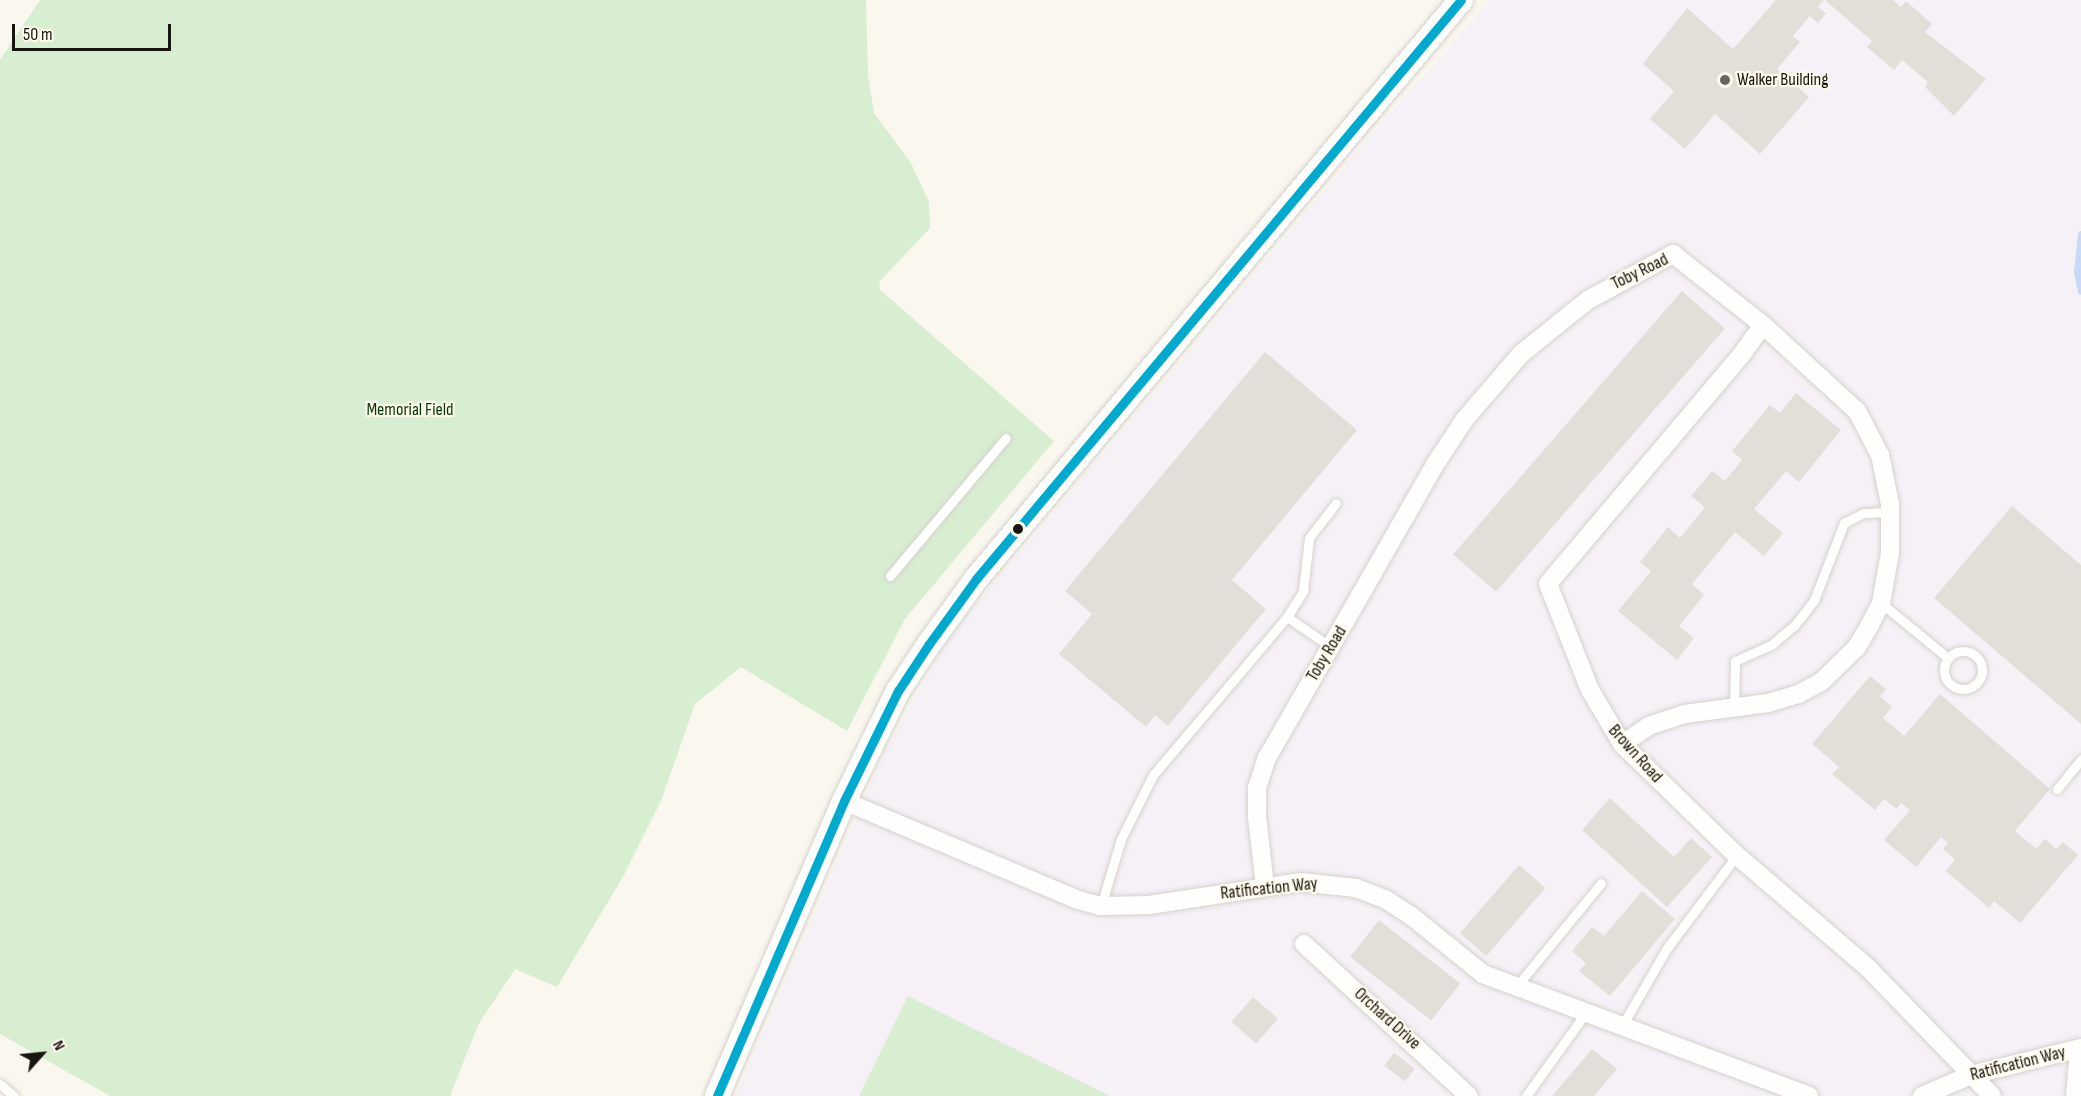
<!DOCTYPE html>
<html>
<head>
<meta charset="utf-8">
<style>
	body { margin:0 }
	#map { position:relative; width:2081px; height:1096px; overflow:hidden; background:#faf7ef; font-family:"Sofia Sans Condensed",sans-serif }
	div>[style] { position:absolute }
	.commercial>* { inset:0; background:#f5f1f7 }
	.green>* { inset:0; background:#d8eed1 }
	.stream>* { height:7px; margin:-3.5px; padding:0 3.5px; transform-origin:3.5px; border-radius:3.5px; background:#c7d9f7 }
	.building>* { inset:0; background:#e1dfd8; transform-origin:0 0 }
	.roads { filter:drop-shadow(0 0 2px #d4d2cc) drop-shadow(0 0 2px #d4d2cc) }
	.lane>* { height:9px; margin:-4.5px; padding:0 4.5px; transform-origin:4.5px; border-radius:4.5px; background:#fefefd }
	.lane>.ring { margin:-4.5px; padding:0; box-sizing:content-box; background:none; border:9px solid #fefefd; border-radius:50% }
	.street>* { height:18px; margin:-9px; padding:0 9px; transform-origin:9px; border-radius:9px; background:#fefefd }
	.secondary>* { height:24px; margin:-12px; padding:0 12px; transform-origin:12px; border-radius:12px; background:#fefefd }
	.bus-1>* { height:9px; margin:-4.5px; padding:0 4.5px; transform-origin:4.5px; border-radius:4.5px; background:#00a9ce }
	.dots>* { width:16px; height:16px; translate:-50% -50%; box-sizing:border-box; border:3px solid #fef9eb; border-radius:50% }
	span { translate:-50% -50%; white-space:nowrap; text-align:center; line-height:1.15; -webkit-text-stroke:4.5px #fef9eb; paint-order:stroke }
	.poi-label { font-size:18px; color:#181611 }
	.left { translate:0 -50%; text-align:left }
	.street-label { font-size:18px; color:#181611 }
	.park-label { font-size:18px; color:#043904 }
	.north { position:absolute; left:12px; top:1024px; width:60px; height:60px; -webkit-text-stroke:4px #fef9eb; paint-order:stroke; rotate:63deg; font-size:16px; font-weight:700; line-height:24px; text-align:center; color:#181611 }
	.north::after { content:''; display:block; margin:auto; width:21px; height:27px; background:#181611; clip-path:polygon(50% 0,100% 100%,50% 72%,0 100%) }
	.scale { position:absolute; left:12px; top:24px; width:159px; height:27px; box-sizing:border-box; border:3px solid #181611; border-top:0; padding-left:8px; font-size:18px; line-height:21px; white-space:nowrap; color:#181611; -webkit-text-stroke:4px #fef9eb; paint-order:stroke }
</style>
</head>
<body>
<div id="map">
	<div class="commercial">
		<div style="clip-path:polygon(1491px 0,2081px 0,2081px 1096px,736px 1096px,885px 752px,949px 637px,1373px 133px)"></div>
	</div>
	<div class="green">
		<div style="clip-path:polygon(40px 0,866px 0,868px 75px,874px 113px,911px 163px,929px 202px,930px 228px,880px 281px,879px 289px,1054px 441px,905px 619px,847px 731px,741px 667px,695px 704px,661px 801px,624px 875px,557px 987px,515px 969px,478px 1025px,450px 1096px,110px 1096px,0 1034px,0 60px)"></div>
		<div style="clip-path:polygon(908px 996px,1110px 1096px,859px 1096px)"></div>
	</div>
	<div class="stream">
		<div style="left:2081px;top:234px;width:37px;rotate:96deg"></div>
		<div style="left:2077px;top:271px;width:20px;rotate:79deg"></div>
	</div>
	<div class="building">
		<div style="clip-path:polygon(1776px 0,1824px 0,1818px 7px,1826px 13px,1818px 23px,1810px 16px,1793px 36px,1800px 42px,1777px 69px,1809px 97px,1760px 154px,1715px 114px,1685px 149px,1650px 119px,1674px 91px,1643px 64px,1687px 8px,1733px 49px)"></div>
		<div style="clip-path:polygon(1825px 0,1893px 0,1901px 7px,1906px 1px,1932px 24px,1925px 32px,1986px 79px,1954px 116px,1925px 87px,1928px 82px,1902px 60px,1894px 70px,1867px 47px,1872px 41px)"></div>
		<div style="left:1682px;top:291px;width:57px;height:349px;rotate:41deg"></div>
		<div style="clip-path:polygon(1265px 352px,1357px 430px,1232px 580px,1266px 609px,1168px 726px,1155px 715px,1146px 727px,1059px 654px,1092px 614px,1065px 591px)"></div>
		<div style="clip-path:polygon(1796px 393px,1841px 430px,1799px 482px,1786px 471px,1754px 509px,1783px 533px,1764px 556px,1735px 532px,1692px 584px,1704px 595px,1679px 626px,1694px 638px,1677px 660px,1618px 611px,1651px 571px,1640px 562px,1668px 527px,1680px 538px,1705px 507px,1691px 496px,1712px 471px,1725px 481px,1742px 460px,1732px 451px,1770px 405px,1780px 413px)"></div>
		<div style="clip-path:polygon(2012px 506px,2081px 565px,2081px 724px,1934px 598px)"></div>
		<div style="clip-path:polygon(1870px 676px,1886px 689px,1880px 696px,1892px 707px,1883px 718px,1904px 736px,1940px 694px,2050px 789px,2015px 831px,2036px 849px,2045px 839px,2056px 849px,2063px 842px,2078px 855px,2020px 923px,1994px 901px,1989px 908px,1946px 871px,1955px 859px,1943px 849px,1948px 843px,1941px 837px,1916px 867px,1884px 840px,1910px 810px,1901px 803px,1897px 809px,1884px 799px,1875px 810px,1832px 774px,1839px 767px,1812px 744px)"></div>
		<div style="clip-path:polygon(1610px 798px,1674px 857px,1691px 838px,1712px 857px,1667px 907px,1582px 830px)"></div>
		<div style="left:1519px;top:865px;width:35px;height:90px;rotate:41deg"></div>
		<div style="clip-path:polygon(1642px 891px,1675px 919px,1610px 996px,1579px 971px,1586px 963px,1572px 951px,1592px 927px,1604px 936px)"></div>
		<div style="left:1379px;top:920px;width:103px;height:47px;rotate:38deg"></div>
		<div style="left:1253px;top:997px;width:33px;height:33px;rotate:41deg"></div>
		<div style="clip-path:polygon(1592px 1049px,1617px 1069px,1594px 1096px,1552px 1096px)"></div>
		<div style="left:1394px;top:1053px;width:26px;height:16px;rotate:37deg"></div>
	</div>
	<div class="roads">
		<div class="lane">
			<div style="left:890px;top:576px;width:180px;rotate:-50deg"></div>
			<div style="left:1881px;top:603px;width:87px;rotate:39.4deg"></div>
			<div style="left:1287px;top:617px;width:31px;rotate:-58deg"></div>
			<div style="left:1303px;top:591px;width:53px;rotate:-83.5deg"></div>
			<div style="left:1309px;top:538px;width:44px;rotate:-52.4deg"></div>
			<div class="ring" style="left:1944px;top:651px;width:29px;height:29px"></div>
			<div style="left:1734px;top:707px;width:46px;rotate:-88.8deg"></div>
			<div style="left:1735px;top:661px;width:39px;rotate:-24deg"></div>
			<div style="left:1771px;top:645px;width:30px;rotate:-40deg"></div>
			<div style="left:1794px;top:626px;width:33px;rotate:-52deg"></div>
			<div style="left:1814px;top:600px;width:83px;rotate:-68.7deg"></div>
			<div style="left:1844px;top:523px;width:22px;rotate:-27deg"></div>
			<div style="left:1864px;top:513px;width:26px;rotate:-2deg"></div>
			<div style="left:2057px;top:789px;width:38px;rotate:-51deg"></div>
			<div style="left:1101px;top:906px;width:70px;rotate:-73.4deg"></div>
			<div style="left:1121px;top:839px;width:72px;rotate:-63.4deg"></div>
			<div style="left:1153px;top:775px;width:207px;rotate:-49.7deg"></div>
			<div style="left:1287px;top:617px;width:53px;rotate:34.3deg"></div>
			<div style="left:1516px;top:987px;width:134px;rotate:-50.7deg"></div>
			<div style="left:1623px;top:1024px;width:88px;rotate:-59.9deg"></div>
			<div style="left:1667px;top:948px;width:116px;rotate:-53deg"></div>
			<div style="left:0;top:1084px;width:18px;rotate:41deg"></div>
			<div style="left:1526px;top:1096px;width:105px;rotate:-54.3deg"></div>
		</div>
		<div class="street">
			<div style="left:1763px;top:325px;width:34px;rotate:126deg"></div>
			<div style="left:1743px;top:353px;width:302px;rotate:130.2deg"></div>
			<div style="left:1548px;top:584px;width:114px;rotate:68.4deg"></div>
			<div style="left:1590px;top:690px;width:63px;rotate:59.3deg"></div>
			<div style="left:1622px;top:744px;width:156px;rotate:44.2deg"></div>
			<div style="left:1734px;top:853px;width:177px;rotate:40.6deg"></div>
			<div style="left:1868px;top:968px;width:178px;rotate:45.9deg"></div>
			<div style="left:844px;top:801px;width:254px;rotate:22.9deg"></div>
			<div style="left:1078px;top:900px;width:24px;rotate:15deg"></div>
			<div style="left:1101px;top:906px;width:48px;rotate:-1.2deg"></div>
			<div style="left:1149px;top:905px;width:154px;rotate:-8.6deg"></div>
			<div style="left:1301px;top:882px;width:55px;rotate:6.2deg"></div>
			<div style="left:1356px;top:888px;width:31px;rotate:21deg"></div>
			<div style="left:1385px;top:899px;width:30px;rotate:33deg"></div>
			<div style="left:1410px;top:915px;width:94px;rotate:38.9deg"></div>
			<div style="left:1483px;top:974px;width:348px;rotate:20.5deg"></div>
			<div style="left:1265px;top:886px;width:69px;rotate:-96.6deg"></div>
			<div style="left:1257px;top:817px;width:29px;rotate:-90deg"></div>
			<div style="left:1257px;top:788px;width:32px;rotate:-72deg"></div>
			<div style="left:1267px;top:758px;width:336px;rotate:-60.2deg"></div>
			<div style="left:1434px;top:466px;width:56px;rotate:-56.6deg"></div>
			<div style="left:1465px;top:419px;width:86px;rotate:-49.3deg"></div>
			<div style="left:1521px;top:354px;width:86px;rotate:-38.9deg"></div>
			<div style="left:1588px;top:300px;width:97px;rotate:-28.4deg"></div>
			<div style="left:1673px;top:254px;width:115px;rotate:38.3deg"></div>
			<div style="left:1763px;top:325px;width:127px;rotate:42.5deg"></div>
			<div style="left:1857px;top:411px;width:50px;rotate:62.4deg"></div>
			<div style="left:1880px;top:455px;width:50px;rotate:78.5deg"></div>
			<div style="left:1890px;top:504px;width:49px;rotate:90deg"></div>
			<div style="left:1890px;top:553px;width:51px;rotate:100.2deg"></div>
			<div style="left:1881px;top:603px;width:25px;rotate:117deg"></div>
			<div style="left:1870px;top:625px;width:26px;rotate:121deg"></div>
			<div style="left:1857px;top:647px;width:50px;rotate:135.8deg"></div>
			<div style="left:1821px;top:682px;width:26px;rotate:152deg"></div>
			<div style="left:1798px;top:694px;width:31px;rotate:163deg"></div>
			<div style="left:1768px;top:703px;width:84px;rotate:172.5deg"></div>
			<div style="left:1685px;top:714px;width:38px;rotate:162deg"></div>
			<div style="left:1649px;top:726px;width:32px;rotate:146deg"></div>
			<div style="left:1304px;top:944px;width:224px;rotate:42.7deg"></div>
			<div style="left:1922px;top:1096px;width:53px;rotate:-23.2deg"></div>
			<div style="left:1971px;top:1075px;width:113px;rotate:-13.8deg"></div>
			<div style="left:2075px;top:1096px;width:47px;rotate:-85.1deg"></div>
		</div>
		<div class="secondary">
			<div style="left:717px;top:1096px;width:321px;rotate:-66.7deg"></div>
			<div style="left:844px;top:801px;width:123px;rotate:-63.9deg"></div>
			<div style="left:898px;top:691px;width:56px;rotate:-56.6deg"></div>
			<div style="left:929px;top:644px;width:80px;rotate:-54.1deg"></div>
			<div style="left:976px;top:579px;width:755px;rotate:-50.05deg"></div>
		</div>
	</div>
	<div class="bus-1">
		<div style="left:717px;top:1096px;width:321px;rotate:-66.7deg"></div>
		<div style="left:844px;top:801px;width:123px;rotate:-63.9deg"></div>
		<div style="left:898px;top:691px;width:56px;rotate:-56.6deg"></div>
		<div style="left:929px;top:644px;width:80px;rotate:-54.1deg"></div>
		<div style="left:976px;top:579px;width:755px;rotate:-50.05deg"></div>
	</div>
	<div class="dots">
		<div style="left:1725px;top:80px;background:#67655f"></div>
		<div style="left:1018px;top:529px;background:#181611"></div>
	</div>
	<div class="poi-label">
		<span class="left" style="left:1737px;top:80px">Walker Building</span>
	</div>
	<div class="street-label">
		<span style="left:1640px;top:272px;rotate:-26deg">Toby Road</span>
		<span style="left:1327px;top:654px;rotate:-59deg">Toby Road</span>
		<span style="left:1635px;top:754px;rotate:48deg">Brown Road</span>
		<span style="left:1269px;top:889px;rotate:-6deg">Ratification Way</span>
		<span style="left:1387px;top:1019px;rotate:42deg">Orchard Drive</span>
		<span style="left:2018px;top:1064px;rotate:-14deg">Ratification Way</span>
	</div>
	<div class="park-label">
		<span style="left:410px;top:410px">Memorial Field</span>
	</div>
	<div class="north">N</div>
	<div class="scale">50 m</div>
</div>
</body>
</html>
